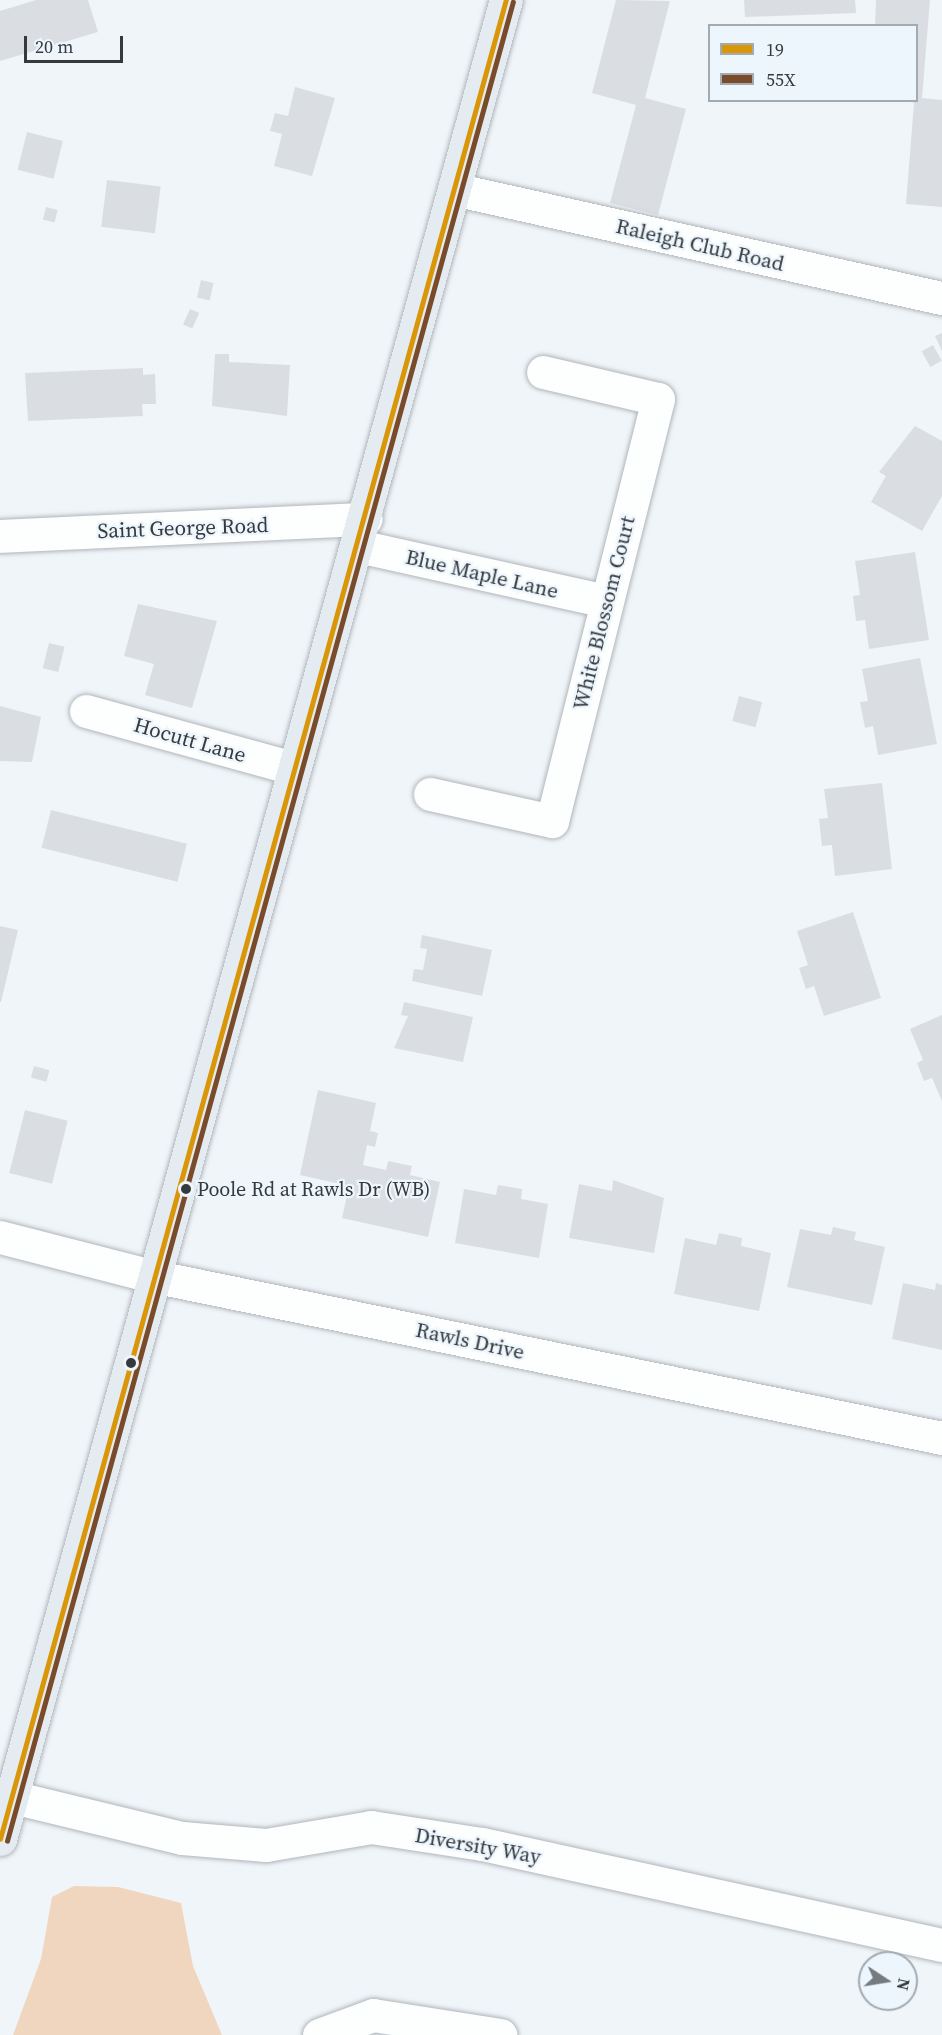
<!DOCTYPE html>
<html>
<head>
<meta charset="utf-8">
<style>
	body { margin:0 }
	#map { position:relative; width:942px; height:2035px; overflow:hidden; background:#f0f5fa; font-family:"Source Serif 4",serif }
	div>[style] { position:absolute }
	.green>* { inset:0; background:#f0d6be }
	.building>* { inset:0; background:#dadee2; transform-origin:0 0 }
	.roads { filter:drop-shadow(0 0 2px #b1b6ba) drop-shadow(0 0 2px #b1b6ba) }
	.minor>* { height:33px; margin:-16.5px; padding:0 16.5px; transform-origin:16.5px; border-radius:16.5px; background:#fdfefe }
	.major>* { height:33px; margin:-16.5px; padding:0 16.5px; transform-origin:16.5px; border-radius:16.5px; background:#e4ecf1 }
	.bus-1>* { height:4.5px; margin:-2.25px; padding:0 2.25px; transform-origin:2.25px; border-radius:2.25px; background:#da9609 }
	.bus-2>* { height:4.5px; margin:-2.25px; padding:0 2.25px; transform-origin:2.25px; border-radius:2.25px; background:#7a4b2a }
	.dots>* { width:16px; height:16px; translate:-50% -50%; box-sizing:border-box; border:3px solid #edf6fd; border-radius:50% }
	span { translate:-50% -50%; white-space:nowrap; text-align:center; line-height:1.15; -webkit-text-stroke:4.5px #edf6fd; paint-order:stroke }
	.bus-label { font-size:20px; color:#353a3d }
	.left { translate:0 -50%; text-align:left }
	.street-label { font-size:21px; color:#353a3d }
	.legend { position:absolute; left:708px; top:24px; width:210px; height:78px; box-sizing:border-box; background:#edf6fd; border:2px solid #a3abb0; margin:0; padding:8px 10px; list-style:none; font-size:18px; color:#353a3d }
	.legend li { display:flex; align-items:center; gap:12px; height:30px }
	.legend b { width:30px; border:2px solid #a3abb0 }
	.north { position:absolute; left:858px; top:1951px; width:60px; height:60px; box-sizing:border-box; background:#edf6fd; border:2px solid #a3abb0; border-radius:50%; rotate:102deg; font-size:16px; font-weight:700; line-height:24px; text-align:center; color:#353a3d }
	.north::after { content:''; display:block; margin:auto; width:21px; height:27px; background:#767b7f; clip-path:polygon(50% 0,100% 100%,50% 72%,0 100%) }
	.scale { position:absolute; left:24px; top:36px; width:99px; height:27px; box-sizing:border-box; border:3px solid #353a3d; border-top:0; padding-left:8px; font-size:18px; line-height:21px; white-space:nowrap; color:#353a3d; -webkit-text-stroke:4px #edf6fd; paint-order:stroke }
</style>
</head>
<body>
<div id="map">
	<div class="green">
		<div style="clip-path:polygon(74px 1886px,118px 1887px,181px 1903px,193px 1966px,222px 2035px,13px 2035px,41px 1959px,52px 1897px)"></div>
	</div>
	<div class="building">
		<div style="clip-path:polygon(36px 0,88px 0,98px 32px,0 61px,0 11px)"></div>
		<div style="clip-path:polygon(616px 0,670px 1px,645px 98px,686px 109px,658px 215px,610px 203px,636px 105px,592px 93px)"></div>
		<div style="clip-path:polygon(744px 0,855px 0,856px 13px,745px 17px)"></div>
		<div style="clip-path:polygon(876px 0,930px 0,922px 98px,942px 100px,942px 207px,906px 204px,914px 103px,906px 100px,916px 100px,916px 26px,875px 26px)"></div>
		<div style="clip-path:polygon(295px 87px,335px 98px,312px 176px,274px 166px,282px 134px,270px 131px,275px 113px,288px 116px)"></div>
		<div style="left:27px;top:132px;width:37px;height:39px;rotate:14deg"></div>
		<div style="left:107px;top:180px;width:54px;height:47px;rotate:7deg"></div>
		<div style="left:46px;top:207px;width:12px;height:13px;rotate:14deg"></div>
		<div style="left:201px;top:280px;width:13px;height:18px;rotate:13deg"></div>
		<div style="left:190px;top:309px;width:10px;height:17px;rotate:24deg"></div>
		<div style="clip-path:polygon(942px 333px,942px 351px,935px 336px)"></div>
		<div style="left:933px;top:345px;width:18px;height:13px;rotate:61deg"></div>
		<div style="clip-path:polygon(215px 354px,229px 354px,229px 362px,290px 365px,287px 416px,212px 406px)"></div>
		<div style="clip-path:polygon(143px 368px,143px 375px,155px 374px,156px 404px,142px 404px,143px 416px,28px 421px,25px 373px)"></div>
		<div style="clip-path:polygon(915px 426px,942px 441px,942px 496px,922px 531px,871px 502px,886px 476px,879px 472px)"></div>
		<div style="clip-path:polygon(915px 552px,929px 640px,869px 649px,865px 620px,856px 621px,853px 596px,860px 595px,855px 561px)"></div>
		<div style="clip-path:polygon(138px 604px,217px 621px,192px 708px,145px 695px,154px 664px,124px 656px)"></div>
		<div style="left:49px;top:643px;width:16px;height:26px;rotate:14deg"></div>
		<div style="clip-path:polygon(920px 658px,937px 744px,878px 755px,873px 726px,865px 728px,860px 702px,868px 701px,862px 669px)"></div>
		<div style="left:739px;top:696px;width:24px;height:26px;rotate:15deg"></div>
		<div style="clip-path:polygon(0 706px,41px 717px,32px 762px,0 761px)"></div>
		<div style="clip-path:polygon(882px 783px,892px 869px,835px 876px,832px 845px,822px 846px,819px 819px,828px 818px,824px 789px)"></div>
		<div style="left:51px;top:810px;width:140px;height:39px;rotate:14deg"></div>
		<div style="clip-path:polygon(853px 912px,881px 998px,824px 1016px,814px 986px,806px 989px,799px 968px,808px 965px,797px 931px)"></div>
		<div style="clip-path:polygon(0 926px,18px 930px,1px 1002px,0 1002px)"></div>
		<div style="clip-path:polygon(422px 935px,492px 950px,482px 996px,412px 981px,414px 969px,423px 970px,427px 949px,420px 948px)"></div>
		<div style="clip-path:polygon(404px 1002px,473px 1017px,463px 1062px,394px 1048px,408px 1016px,401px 1015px)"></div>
		<div style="clip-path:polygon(942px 1015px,942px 1101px,932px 1078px,924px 1081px,917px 1063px,923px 1060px,910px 1029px)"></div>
		<div style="left:34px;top:1066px;width:16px;height:12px;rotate:15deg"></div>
		<div style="clip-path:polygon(318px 1090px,376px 1103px,370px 1131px,378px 1133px,375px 1147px,367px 1145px,363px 1165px,386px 1170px,388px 1161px,412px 1166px,410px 1175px,440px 1182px,428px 1237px,342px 1218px,349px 1186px,300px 1175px)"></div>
		<div style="left:25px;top:1110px;width:44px;height:65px;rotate:14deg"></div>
		<div style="clip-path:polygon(613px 1180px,664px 1198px,654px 1253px,569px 1238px,579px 1184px,612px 1191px)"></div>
		<div style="clip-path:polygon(498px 1185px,522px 1189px,521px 1199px,548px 1204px,539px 1258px,455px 1243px,464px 1189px,496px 1195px)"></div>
		<div style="clip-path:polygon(833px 1227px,856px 1232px,854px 1240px,885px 1247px,872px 1305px,787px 1287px,800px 1229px,831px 1235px)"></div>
		<div style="clip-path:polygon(719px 1233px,742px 1238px,741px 1246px,771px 1253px,759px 1311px,674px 1294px,685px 1238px,716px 1245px)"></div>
		<div style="clip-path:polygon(903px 1283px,935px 1290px,936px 1283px,942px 1285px,942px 1350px,892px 1339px)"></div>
	</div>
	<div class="roads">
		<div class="minor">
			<div style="left:458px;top:190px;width:496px;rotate:12.6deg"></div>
			<div style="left:0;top:536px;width:366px;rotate:-2.7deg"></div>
			<div style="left:358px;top:546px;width:254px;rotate:12.5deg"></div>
			<div style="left:86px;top:711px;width:215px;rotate:15.4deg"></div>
			<div style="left:430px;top:794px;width:125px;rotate:12.5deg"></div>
			<div style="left:552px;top:821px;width:435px;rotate:-75.9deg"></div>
			<div style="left:658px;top:399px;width:118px;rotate:-166.8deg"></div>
			<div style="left:0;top:1237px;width:157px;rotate:14.4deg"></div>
			<div style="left:152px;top:1276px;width:806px;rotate:11.59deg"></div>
			<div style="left:0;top:1794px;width:187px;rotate:13.6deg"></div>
			<div style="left:182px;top:1838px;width:84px;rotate:4.8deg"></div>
			<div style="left:266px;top:1845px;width:107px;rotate:-9.7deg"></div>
			<div style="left:371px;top:1827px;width:112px;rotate:8.7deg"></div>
			<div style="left:482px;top:1844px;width:471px;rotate:12.4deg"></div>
			<div style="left:319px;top:2035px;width:58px;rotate:-20.3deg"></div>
			<div style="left:373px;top:2015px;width:129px;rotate:8.9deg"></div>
		</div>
		<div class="major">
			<div style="left:0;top:1839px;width:1907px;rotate:-74.62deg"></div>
		</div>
	</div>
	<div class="bus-1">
		<div style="left:0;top:1839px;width:1907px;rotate:-74.62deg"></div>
	</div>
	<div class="bus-2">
		<div style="left:7px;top:1841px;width:1907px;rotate:-74.62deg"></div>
	</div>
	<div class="dots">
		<div style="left:186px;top:1189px;background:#353a3d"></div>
		<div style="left:131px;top:1363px;background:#353a3d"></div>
	</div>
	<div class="bus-label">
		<span class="left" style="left:197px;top:1189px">Poole Rd at Rawls Dr (WB)</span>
	</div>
	<div class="street-label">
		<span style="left:700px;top:245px;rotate:13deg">Raleigh Club Road</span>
		<span style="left:183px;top:528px;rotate:-2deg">Saint George Road</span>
		<span style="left:482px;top:574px;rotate:13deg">Blue Maple Lane</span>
		<span style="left:604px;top:613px;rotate:-76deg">White Blossom Court</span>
		<span style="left:190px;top:740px;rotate:16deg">Hocutt Lane</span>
		<span style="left:470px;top:1341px;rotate:12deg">Rawls Drive</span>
		<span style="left:478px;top:1846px;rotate:10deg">Diversity Way</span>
	</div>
	<ul class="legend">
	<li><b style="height:8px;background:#da9609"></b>19</li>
	<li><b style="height:8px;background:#7a4b2a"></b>55X</li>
	</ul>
	<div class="north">N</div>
	<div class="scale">20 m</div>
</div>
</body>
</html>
